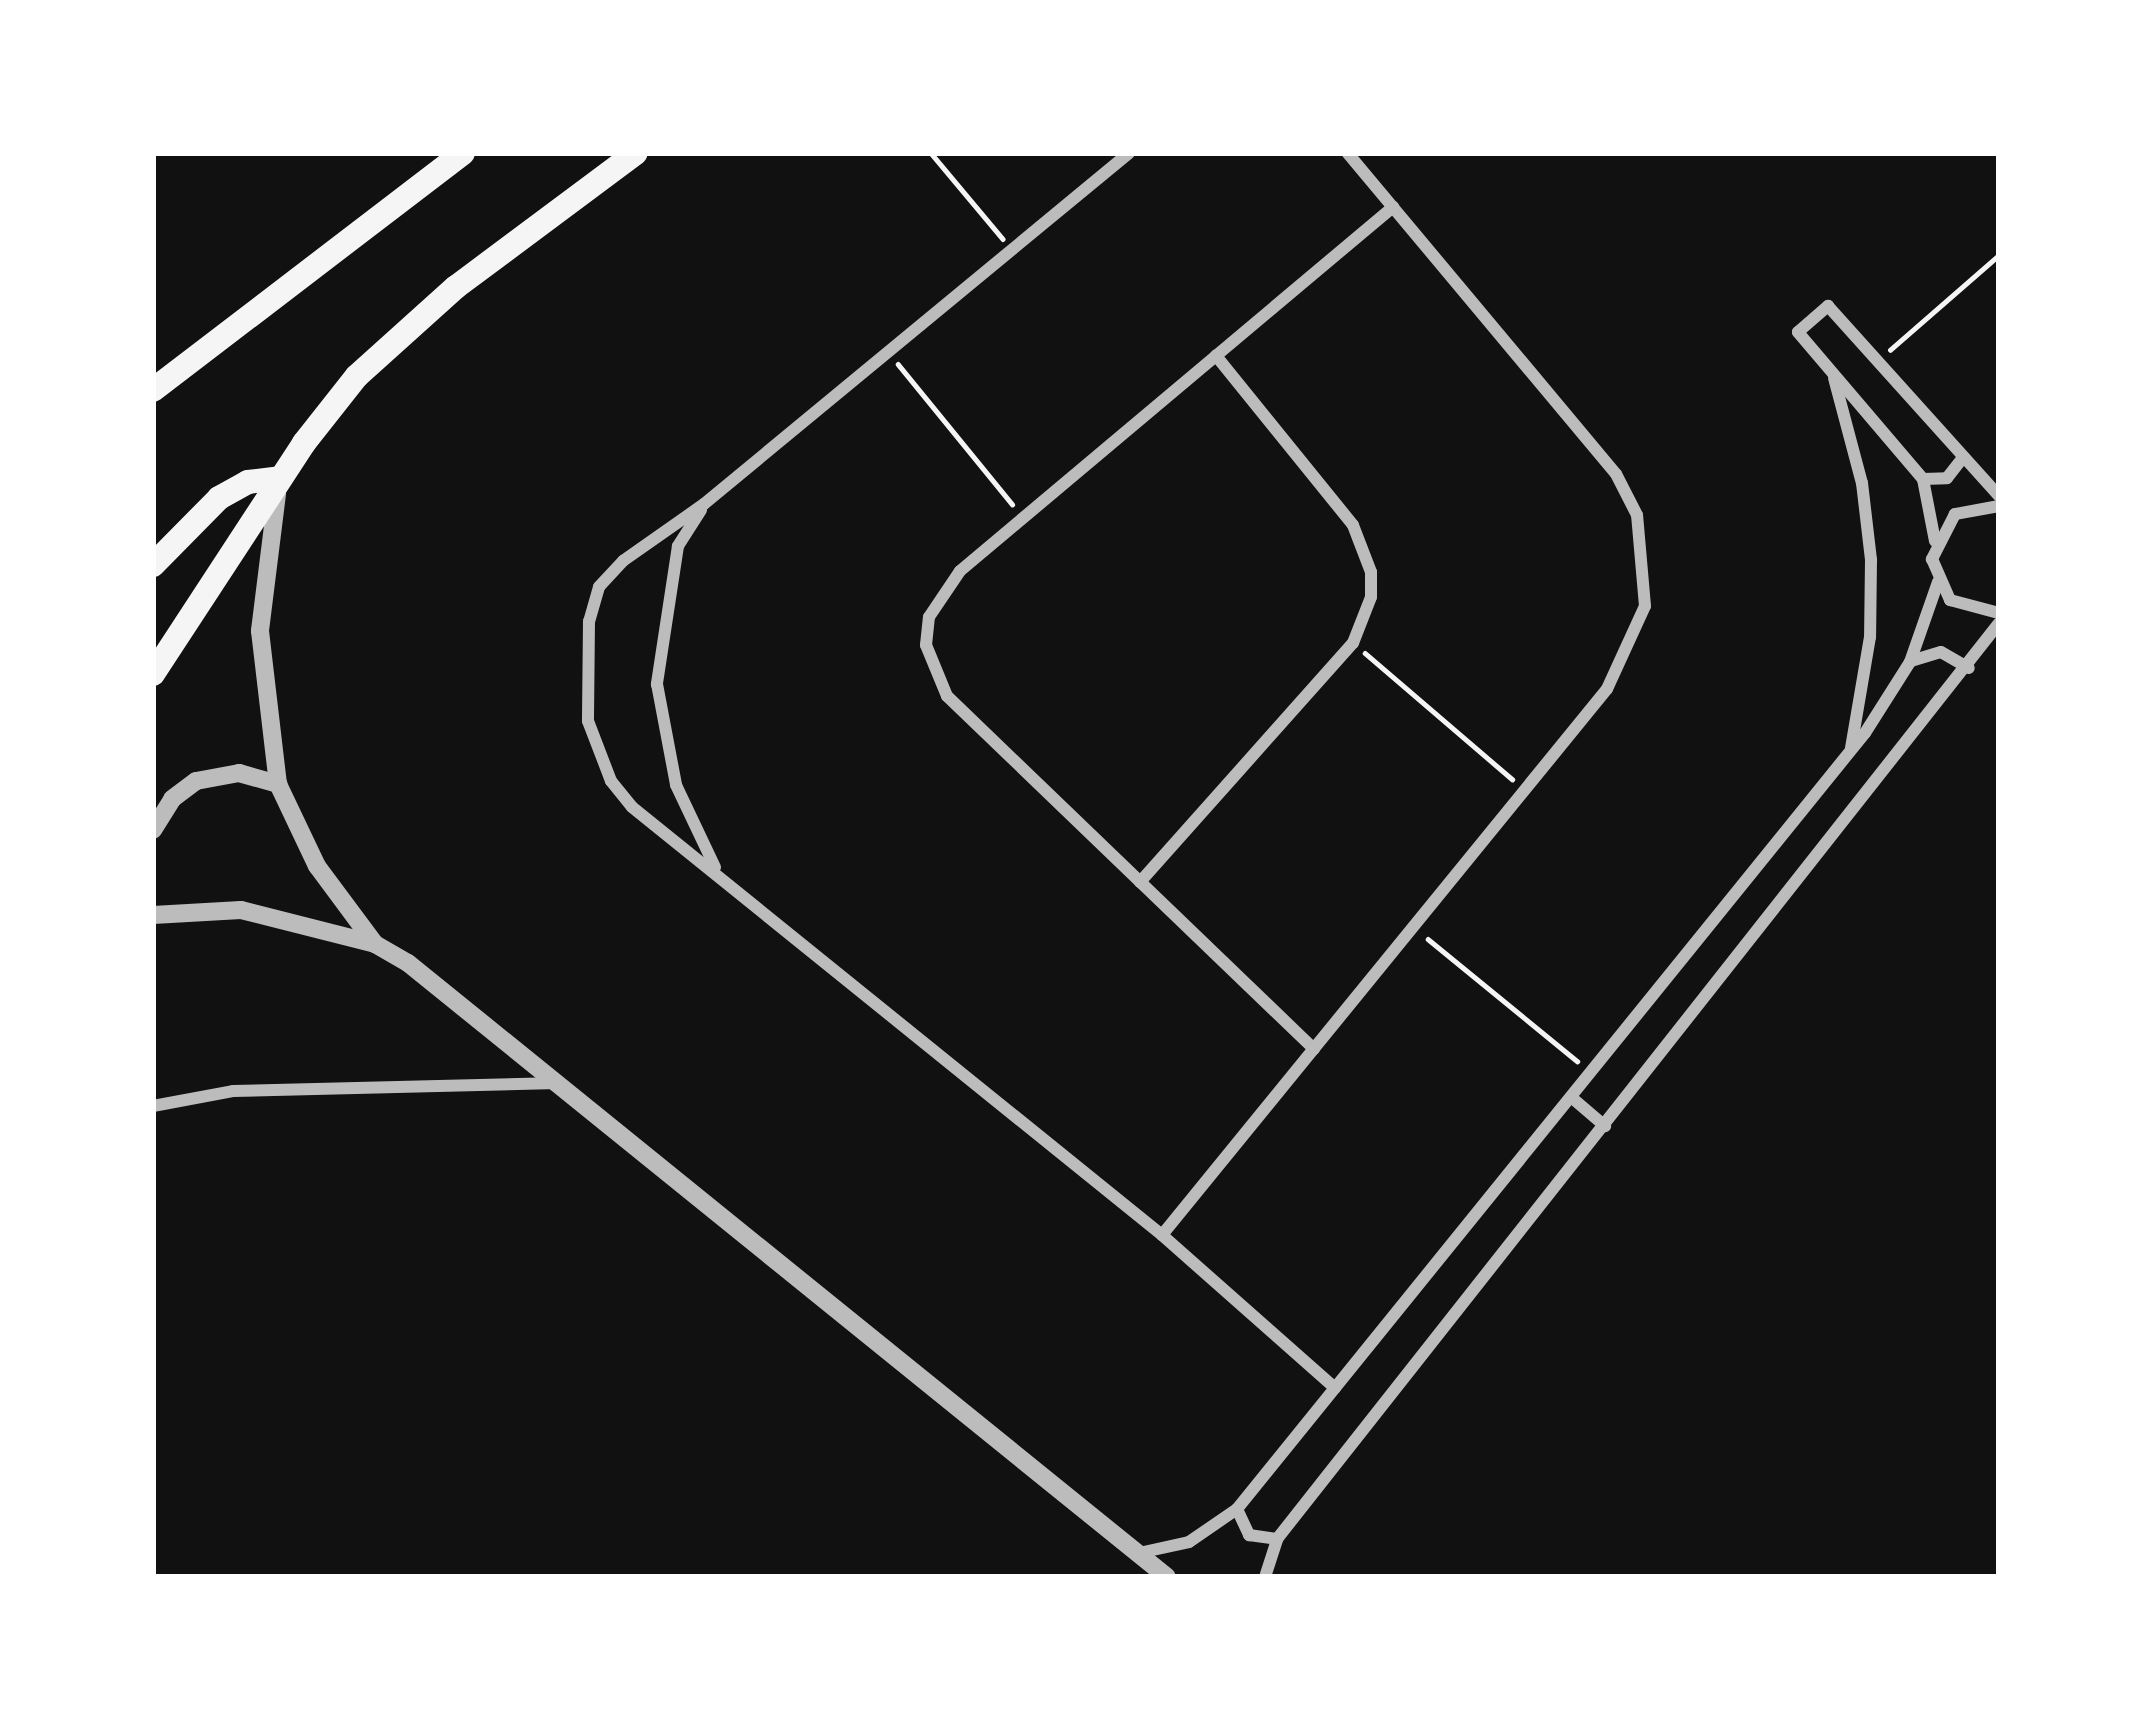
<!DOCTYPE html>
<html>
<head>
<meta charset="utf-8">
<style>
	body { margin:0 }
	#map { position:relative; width:2152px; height:1730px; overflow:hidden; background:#111; font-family:"Varela Round",sans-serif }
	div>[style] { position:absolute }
	.path>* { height:4.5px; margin:-2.25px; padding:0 2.25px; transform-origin:2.25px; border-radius:2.25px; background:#f5f5f5 }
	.minor>* { height:12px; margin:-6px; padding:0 6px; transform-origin:6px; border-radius:6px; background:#bcbcbc }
	.tertiary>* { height:18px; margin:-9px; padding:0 9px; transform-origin:9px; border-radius:9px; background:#bcbcbc }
	.primary>* { height:24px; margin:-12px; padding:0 12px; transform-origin:12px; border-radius:12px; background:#f5f5f5 }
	span { translate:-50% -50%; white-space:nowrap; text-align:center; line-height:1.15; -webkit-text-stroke:10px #fff; paint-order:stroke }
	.frame { position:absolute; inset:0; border:156px solid #fff; pointer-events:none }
</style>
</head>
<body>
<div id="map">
	<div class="path">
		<div style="left:931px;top:153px;width:112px;rotate:50.1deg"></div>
		<div style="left:1890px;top:350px;width:145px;rotate:-41.1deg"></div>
		<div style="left:898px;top:364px;width:181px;rotate:50.8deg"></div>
		<div style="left:1365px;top:653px;width:194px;rotate:40.6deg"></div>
		<div style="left:1428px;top:939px;width:193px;rotate:39.3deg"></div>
	</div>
	<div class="minor">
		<div style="left:1129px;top:153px;width:551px;rotate:140.45deg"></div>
		<div style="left:704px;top:504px;width:99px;rotate:144.9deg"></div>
		<div style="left:623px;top:561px;width:35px;rotate:133deg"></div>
		<div style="left:599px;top:587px;width:35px;rotate:106deg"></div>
		<div style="left:589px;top:621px;width:100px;rotate:90.6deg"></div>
		<div style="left:588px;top:721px;width:64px;rotate:69deg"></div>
		<div style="left:611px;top:781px;width:33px;rotate:51deg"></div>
		<div style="left:632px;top:807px;width:681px;rotate:38.92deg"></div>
		<div style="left:1162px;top:1235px;width:231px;rotate:41.5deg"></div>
		<div style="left:1834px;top:378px;width:109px;rotate:75.1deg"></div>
		<div style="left:1862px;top:483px;width:78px;rotate:83.3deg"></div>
		<div style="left:1871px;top:560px;width:77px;rotate:90.7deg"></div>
		<div style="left:1870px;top:637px;width:113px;rotate:99.7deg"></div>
		<div style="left:1923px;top:479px;width:24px;rotate:-2deg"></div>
		<div style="left:1947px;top:478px;width:24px;rotate:-52deg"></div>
		<div style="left:1999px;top:506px;width:45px;rotate:169.7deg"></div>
		<div style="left:1955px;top:514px;width:51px;rotate:117.1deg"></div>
		<div style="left:1932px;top:559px;width:45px;rotate:66.3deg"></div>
		<div style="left:1950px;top:600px;width:51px;rotate:14.9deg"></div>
		<div style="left:701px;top:510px;width:43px;rotate:122.6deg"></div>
		<div style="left:678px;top:546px;width:140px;rotate:98.7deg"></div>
		<div style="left:657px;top:684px;width:103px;rotate:79.3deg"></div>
		<div style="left:676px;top:785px;width:91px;rotate:64.6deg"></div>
		<div style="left:1935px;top:541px;width:63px;rotate:-101deg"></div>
		<div style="left:1923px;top:479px;width:193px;rotate:-130.4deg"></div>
		<div style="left:1798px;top:332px;width:40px;rotate:-41deg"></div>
		<div style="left:1828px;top:306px;width:256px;rotate:48deg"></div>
		<div style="left:1911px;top:661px;width:31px;rotate:-17deg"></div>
		<div style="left:1941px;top:652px;width:32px;rotate:30deg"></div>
		<div style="left:1140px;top:882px;width:320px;rotate:-48.3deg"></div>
		<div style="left:1353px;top:643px;width:49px;rotate:-68.6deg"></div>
		<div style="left:1371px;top:597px;width:25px;rotate:-90deg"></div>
		<div style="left:1371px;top:572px;width:50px;rotate:-111deg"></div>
		<div style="left:1353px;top:525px;width:218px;rotate:-129deg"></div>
		<div style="left:1314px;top:1049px;width:509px;rotate:-136.11deg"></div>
		<div style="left:947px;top:696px;width:55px;rotate:-112.4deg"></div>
		<div style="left:926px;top:645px;width:28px;rotate:-84deg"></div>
		<div style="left:929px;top:617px;width:55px;rotate:-56deg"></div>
		<div style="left:960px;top:571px;width:566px;rotate:-40.05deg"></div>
		<div style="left:1571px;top:1097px;width:45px;rotate:40.5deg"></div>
		<div style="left:153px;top:1106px;width:81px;rotate:-10.6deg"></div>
		<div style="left:233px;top:1091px;width:325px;rotate:-1.4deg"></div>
		<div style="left:1162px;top:1235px;width:704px;rotate:-50.82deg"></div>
		<div style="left:1607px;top:689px;width:91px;rotate:-65.4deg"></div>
		<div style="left:1645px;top:606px;width:91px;rotate:-95deg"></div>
		<div style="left:1637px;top:515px;width:46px;rotate:-117.1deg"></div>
		<div style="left:1616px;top:474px;width:418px;rotate:-129.9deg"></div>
		<div style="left:1237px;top:1509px;width:29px;rotate:65deg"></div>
		<div style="left:1249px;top:1535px;width:28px;rotate:8deg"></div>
		<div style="left:1139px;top:1553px;width:51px;rotate:-12.4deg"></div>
		<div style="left:1189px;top:1542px;width:58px;rotate:-34.5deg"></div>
		<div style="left:1237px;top:1509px;width:998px;rotate:-51.02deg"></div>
		<div style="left:1865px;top:733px;width:84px;rotate:-57.6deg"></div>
		<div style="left:1910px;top:662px;width:85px;rotate:-70.7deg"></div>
		<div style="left:1265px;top:1577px;width:40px;rotate:-72deg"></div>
		<div style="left:1277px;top:1539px;width:1166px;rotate:-51.75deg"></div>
	</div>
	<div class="tertiary">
		<div style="left:277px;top:494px;width:138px;rotate:97.1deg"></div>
		<div style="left:260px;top:631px;width:154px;rotate:83.3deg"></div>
		<div style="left:278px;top:784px;width:91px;rotate:64.6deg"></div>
		<div style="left:317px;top:866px;width:97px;rotate:53.4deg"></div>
		<div style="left:153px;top:830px;width:36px;rotate:-58deg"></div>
		<div style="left:172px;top:799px;width:30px;rotate:-37deg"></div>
		<div style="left:196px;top:781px;width:44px;rotate:-10.5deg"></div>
		<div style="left:239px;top:773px;width:41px;rotate:15.8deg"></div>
		<div style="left:153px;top:915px;width:88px;rotate:-3.3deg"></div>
		<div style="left:241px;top:910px;width:138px;rotate:14.2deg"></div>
		<div style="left:375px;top:944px;width:38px;rotate:30deg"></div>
		<div style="left:408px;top:963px;width:976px;rotate:38.97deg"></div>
	</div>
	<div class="primary">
		<div style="left:153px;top:390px;width:390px;rotate:-37.4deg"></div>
		<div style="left:153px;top:565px;width:94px;rotate:-45.4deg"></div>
		<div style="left:219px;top:498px;width:33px;rotate:-29deg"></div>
		<div style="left:248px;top:482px;width:32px;rotate:-7deg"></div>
		<div style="left:153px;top:674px;width:276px;rotate:-56.8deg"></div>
		<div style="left:304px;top:443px;width:85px;rotate:-51.7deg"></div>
		<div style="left:357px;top:376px;width:133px;rotate:-42deg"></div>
		<div style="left:456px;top:287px;width:224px;rotate:-36.7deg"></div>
	</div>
	<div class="frame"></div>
</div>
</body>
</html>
